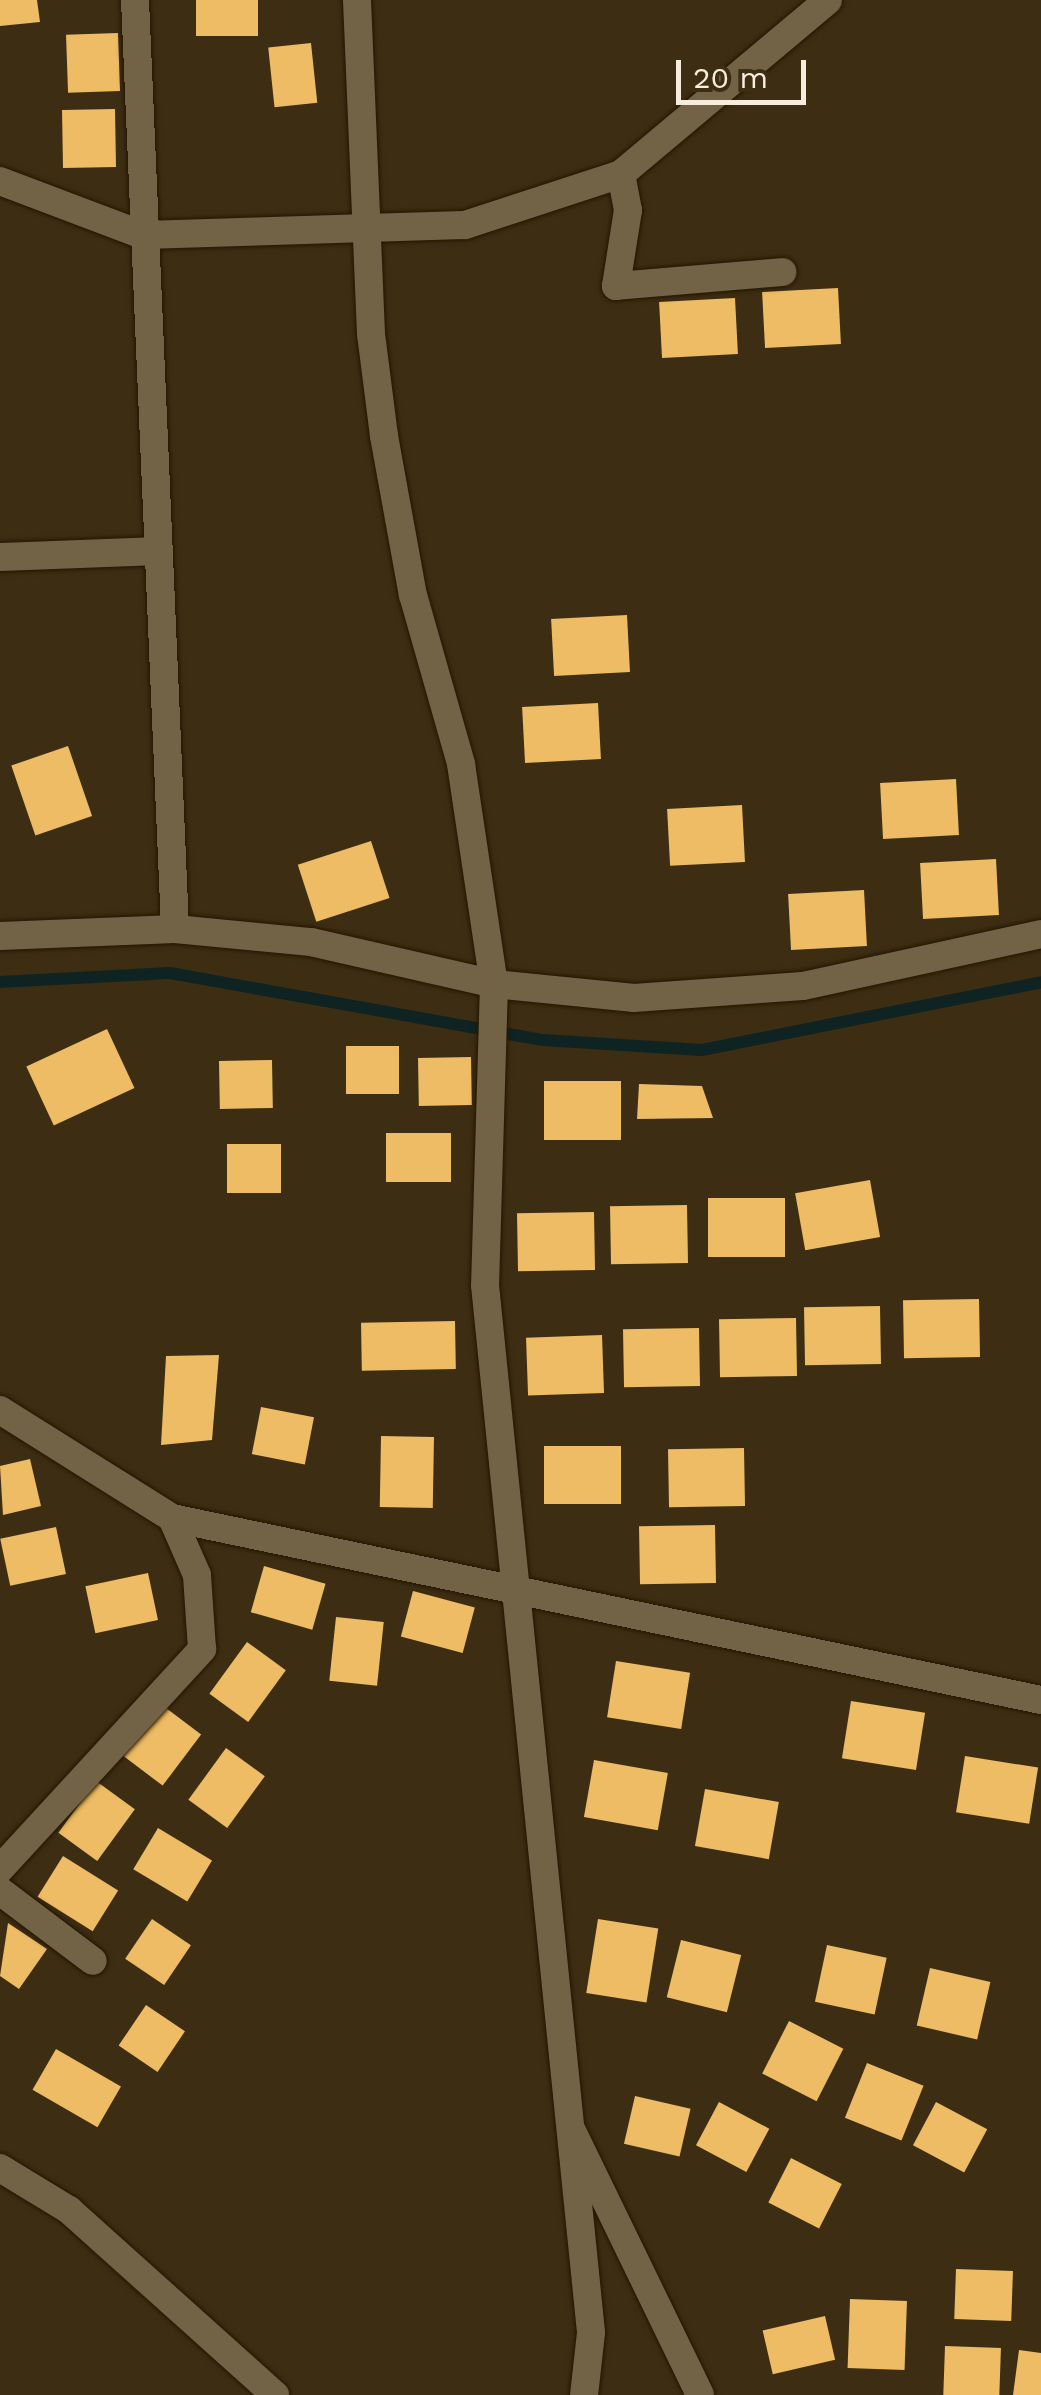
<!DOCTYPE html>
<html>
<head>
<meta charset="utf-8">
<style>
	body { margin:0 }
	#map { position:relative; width:1041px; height:2395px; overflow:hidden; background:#3d2e13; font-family:"Work Sans",sans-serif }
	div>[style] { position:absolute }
	.stream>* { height:12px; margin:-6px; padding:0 6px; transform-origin:6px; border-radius:6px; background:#102323 }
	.building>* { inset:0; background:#edbc64; transform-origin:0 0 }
	.roads { filter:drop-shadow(0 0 2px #241600) drop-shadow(0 0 2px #241600) }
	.minor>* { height:28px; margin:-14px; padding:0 14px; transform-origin:14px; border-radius:14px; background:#736346 }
	.tertiary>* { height:28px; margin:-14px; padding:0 14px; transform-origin:14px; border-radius:14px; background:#736346 }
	span { translate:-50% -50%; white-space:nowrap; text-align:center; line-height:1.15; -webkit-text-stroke:10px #3d2e13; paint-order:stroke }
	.scale { position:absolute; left:676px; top:60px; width:130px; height:45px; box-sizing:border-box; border:5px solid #f6eddd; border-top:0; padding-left:12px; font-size:30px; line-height:35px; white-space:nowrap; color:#f6eddd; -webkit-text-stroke:8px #3d2e13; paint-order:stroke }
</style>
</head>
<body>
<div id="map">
	<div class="stream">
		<div style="left:0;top:982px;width:170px;rotate:-3deg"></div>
		<div style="left:170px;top:973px;width:379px;rotate:10.2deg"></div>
		<div style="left:543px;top:1040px;width:159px;rotate:3.6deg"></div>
		<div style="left:702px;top:1050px;width:346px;rotate:-11.3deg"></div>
	</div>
	<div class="building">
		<div style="clip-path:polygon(0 0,37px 0,40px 22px,0 26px)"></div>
		<div style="left:196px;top:0;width:62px;height:36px"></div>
		<div style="left:118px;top:33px;width:58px;height:52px;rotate:88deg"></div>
		<div style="left:311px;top:43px;width:60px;height:43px;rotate:84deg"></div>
		<div style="left:115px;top:109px;width:58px;height:53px;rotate:89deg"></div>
		<div style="left:838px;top:288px;width:56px;height:76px;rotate:87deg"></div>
		<div style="left:735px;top:298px;width:56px;height:76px;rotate:87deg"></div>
		<div style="left:627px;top:615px;width:57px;height:76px;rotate:87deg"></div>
		<div style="left:598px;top:703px;width:56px;height:76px;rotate:87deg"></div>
		<div style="left:68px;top:746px;width:74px;height:60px;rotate:71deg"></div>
		<div style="left:956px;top:779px;width:56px;height:76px;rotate:87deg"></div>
		<div style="left:742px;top:805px;width:57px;height:75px;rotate:87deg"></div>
		<div style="left:371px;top:841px;width:60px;height:77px;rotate:72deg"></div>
		<div style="left:996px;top:859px;width:56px;height:76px;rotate:87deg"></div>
		<div style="left:864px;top:890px;width:56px;height:76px;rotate:87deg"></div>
		<div style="left:107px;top:1029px;width:65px;height:89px;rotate:65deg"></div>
		<div style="left:346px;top:1046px;width:53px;height:48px"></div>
		<div style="left:471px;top:1057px;width:48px;height:53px;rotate:89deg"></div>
		<div style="left:272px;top:1060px;width:48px;height:53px;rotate:89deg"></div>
		<div style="left:621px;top:1081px;width:59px;height:77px;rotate:90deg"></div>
		<div style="clip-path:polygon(639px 1084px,702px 1086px,713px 1118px,637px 1119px)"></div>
		<div style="left:451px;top:1133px;width:49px;height:65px;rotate:90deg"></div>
		<div style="left:281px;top:1144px;width:49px;height:54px;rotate:90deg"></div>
		<div style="left:870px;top:1180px;width:58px;height:76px;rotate:80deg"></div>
		<div style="left:708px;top:1198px;width:77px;height:59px"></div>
		<div style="left:687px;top:1205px;width:58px;height:77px;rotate:89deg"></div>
		<div style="left:594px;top:1212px;width:58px;height:77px;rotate:89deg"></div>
		<div style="left:979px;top:1299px;width:58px;height:76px;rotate:89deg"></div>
		<div style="left:880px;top:1306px;width:58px;height:76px;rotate:89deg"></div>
		<div style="left:796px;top:1318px;width:58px;height:77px;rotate:89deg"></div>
		<div style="left:455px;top:1321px;width:48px;height:94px;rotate:89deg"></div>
		<div style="left:699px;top:1328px;width:58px;height:76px;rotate:89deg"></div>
		<div style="left:602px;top:1335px;width:58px;height:76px;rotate:88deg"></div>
		<div style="clip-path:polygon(219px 1355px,212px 1440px,161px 1445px,166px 1356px)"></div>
		<div style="left:261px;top:1407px;width:54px;height:48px;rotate:11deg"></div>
		<div style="left:434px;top:1437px;width:71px;height:53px;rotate:91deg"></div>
		<div style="left:621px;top:1446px;width:58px;height:77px;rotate:90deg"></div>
		<div style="left:744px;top:1448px;width:58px;height:76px;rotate:89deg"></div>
		<div style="clip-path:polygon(30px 1459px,41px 1506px,3px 1515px,0 1466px)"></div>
		<div style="left:715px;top:1525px;width:58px;height:76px;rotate:89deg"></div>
		<div style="left:56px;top:1527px;width:48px;height:57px;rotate:78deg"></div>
		<div style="left:264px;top:1566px;width:64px;height:48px;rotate:16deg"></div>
		<div style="left:148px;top:1573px;width:48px;height:64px;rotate:78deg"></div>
		<div style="left:413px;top:1591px;width:64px;height:47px;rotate:15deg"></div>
		<div style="left:336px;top:1617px;width:48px;height:64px;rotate:6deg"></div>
		<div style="left:247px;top:1642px;width:48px;height:64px;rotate:36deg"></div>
		<div style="left:616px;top:1661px;width:75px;height:57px;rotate:9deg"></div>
		<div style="left:851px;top:1701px;width:75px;height:58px;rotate:9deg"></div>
		<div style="left:162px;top:1705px;width:49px;height:64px;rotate:37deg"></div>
		<div style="left:226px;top:1748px;width:48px;height:64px;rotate:36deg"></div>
		<div style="left:965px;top:1756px;width:74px;height:57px;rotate:9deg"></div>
		<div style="left:594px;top:1760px;width:75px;height:58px;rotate:10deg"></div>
		<div style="left:96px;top:1781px;width:48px;height:64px;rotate:36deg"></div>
		<div style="left:705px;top:1789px;width:75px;height:58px;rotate:10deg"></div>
		<div style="left:158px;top:1828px;width:63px;height:48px;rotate:31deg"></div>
		<div style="left:63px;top:1856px;width:65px;height:48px;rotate:32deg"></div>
		<div style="left:152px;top:1919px;width:47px;height:48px;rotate:34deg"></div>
		<div style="left:598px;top:1919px;width:61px;height:75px;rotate:9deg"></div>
		<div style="clip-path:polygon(8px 1923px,47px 1949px,19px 1989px,0 1976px)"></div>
		<div style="left:681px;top:1940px;width:62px;height:59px;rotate:14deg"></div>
		<div style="left:827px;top:1945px;width:61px;height:58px;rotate:12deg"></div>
		<div style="left:930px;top:1968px;width:62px;height:59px;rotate:13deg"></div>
		<div style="left:146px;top:2005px;width:47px;height:49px;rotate:34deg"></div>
		<div style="left:789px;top:2021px;width:61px;height:59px;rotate:27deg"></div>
		<div style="left:56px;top:2049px;width:75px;height:47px;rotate:30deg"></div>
		<div style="left:867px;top:2063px;width:61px;height:59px;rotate:22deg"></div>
		<div style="left:635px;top:2096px;width:57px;height:49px;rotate:13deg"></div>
		<div style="left:719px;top:2102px;width:57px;height:49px;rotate:28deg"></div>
		<div style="left:936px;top:2102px;width:58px;height:49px;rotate:28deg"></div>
		<div style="left:791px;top:2158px;width:57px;height:50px;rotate:27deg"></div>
		<div style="left:956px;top:2269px;width:57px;height:50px;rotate:2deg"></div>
		<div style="left:850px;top:2299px;width:57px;height:69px;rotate:2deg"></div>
		<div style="left:825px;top:2316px;width:45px;height:64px;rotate:77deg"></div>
		<div style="left:945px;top:2346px;width:56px;height:49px;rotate:2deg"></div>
		<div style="clip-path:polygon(1019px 2350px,1041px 2353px,1041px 2395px,1013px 2395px)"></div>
	</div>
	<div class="roads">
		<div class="minor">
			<div style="left:135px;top:0;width:930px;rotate:87.53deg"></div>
			<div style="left:621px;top:174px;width:37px;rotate:79deg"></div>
			<div style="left:628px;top:210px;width:77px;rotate:99deg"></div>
			<div style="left:616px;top:286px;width:167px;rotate:-4.8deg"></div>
			<div style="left:0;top:181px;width:153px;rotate:20.7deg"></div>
			<div style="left:143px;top:235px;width:322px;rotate:-1.8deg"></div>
			<div style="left:465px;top:225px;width:164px;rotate:-18.1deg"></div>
			<div style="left:621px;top:174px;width:270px;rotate:-40deg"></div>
			<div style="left:0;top:557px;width:158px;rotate:-2.2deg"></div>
			<div style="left:0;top:1410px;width:203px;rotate:32.1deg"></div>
			<div style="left:172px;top:1518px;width:888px;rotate:11.83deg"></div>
			<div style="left:0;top:1869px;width:299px;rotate:-47.4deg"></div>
			<div style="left:202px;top:1649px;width:74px;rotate:-93.9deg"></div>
			<div style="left:197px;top:1575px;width:62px;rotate:-113.7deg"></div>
			<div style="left:0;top:1891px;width:116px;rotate:37deg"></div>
			<div style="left:572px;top:2131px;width:293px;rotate:64.1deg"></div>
			<div style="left:0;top:2168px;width:81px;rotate:31.3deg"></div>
			<div style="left:69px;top:2210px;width:277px;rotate:41.9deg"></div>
		</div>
		<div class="tertiary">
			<div style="left:357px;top:0;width:334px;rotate:87.6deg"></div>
			<div style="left:371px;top:334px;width:103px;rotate:82.7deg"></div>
			<div style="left:384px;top:436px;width:162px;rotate:79.7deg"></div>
			<div style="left:413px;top:595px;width:176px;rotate:74.1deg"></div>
			<div style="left:461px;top:764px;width:222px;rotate:81.5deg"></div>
			<div style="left:494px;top:984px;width:301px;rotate:91.7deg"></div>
			<div style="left:485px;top:1285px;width:1053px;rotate:84.22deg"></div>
			<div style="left:591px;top:2333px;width:62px;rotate:96.4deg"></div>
			<div style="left:0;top:936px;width:175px;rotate:-2.3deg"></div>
			<div style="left:175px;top:929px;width:137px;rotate:5.5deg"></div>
			<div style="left:311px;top:942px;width:188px;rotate:12.9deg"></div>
			<div style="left:494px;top:984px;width:141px;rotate:5.7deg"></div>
			<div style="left:634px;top:998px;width:169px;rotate:-4.1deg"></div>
			<div style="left:803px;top:986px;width:244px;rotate:-12.3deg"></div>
		</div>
	</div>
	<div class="scale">20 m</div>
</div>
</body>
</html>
